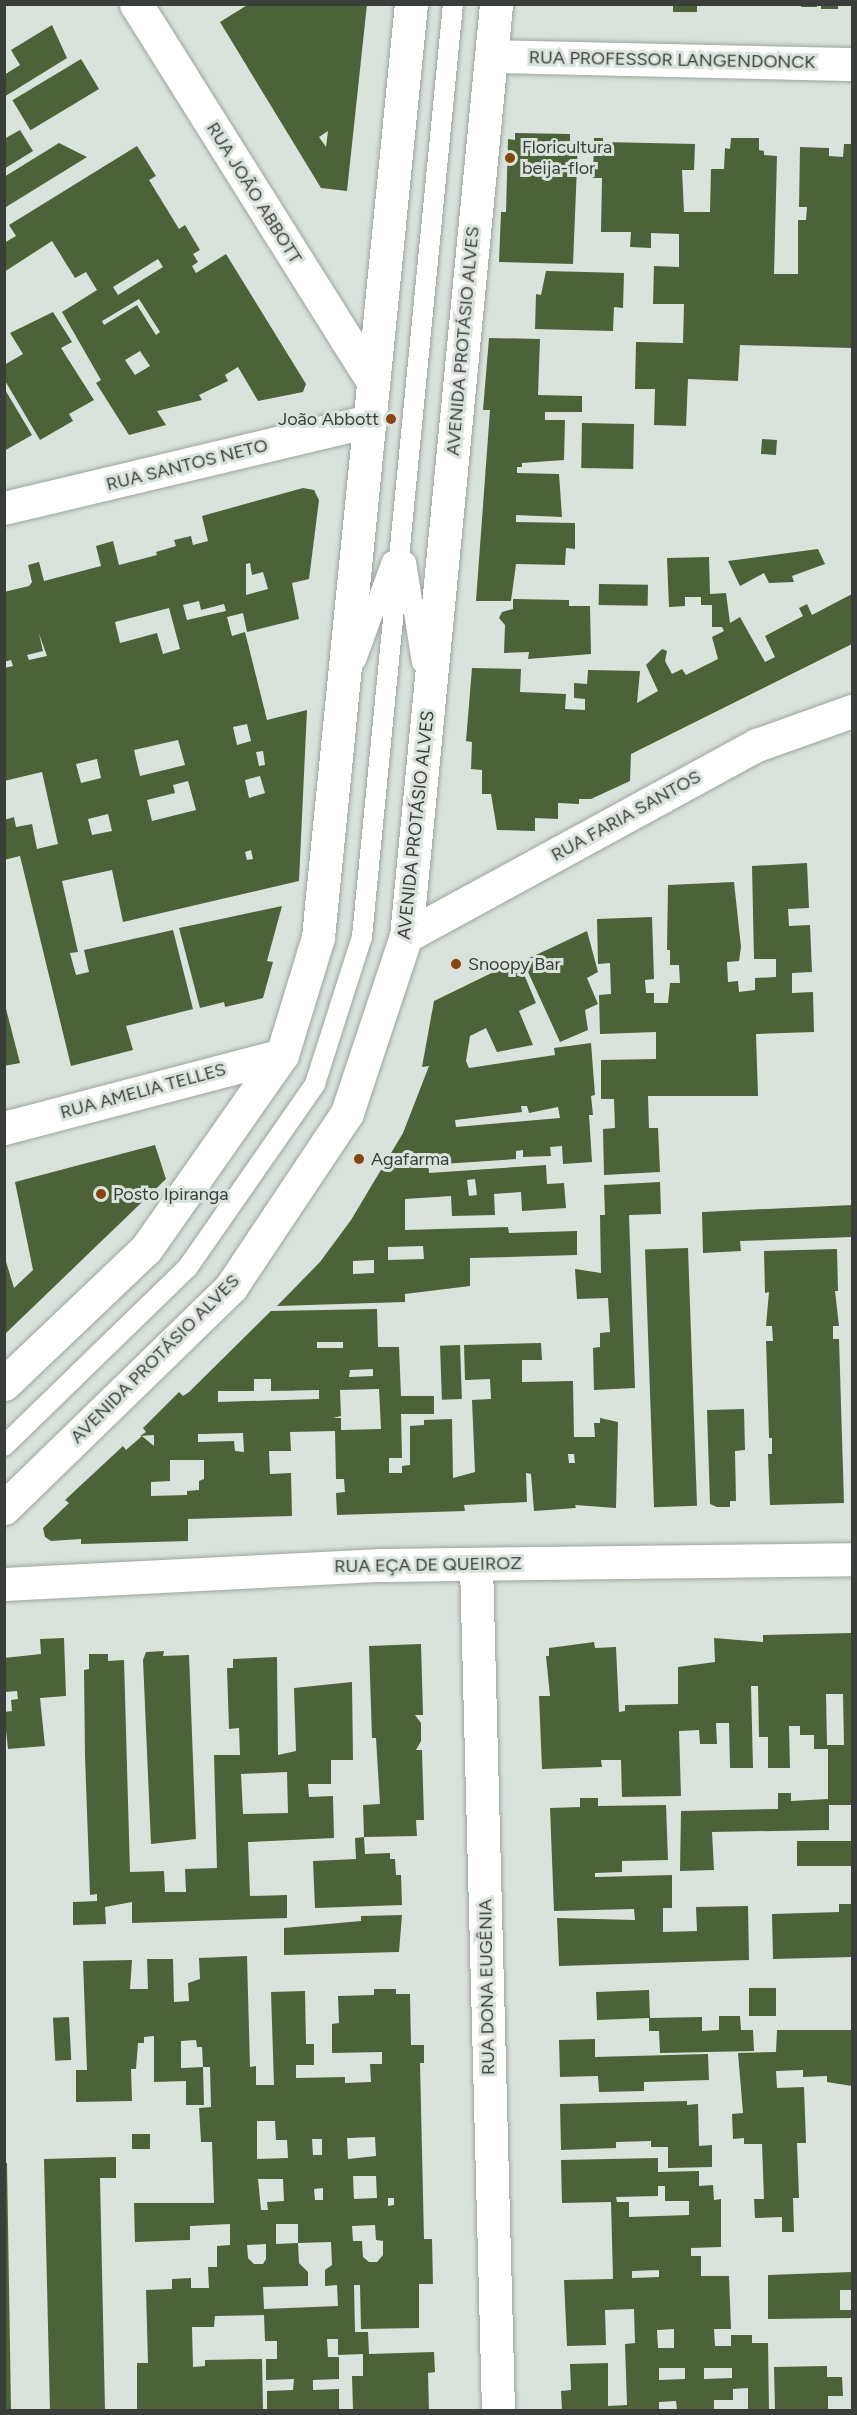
<!DOCTYPE html>
<html>
<head>
<meta charset="utf-8">
<style>
	body { margin:0 }
	#map { position:relative; width:857px; height:2415px; overflow:hidden; background:#dae3db; font-family:Figtree,sans-serif }
	div>[style] { position:absolute }
	.building>* { inset:0; background:#4d6238; transform-origin:0 0 }
	.roads { filter:drop-shadow(0 0 2px #9ca49d) drop-shadow(0 0 2px #9ca49d) }
	.lane>* { height:20px; margin:-10px; padding:0 10px; transform-origin:10px; border-radius:10px; background:#fff }
	.street>* { height:33px; margin:-16.5px; padding:0 16.5px; transform-origin:16.5px; border-radius:16.5px; background:#fff }
	.secondary>* { height:33px; margin:-16.5px; padding:0 16.5px; transform-origin:16.5px; border-radius:16.5px; background:#fff }
	.primary>* { height:33px; margin:-16.5px; padding:0 16.5px; transform-origin:16.5px; border-radius:16.5px; background:#fff }
	.dots>* { width:16px; height:16px; translate:-50% -50%; box-sizing:border-box; border:3px solid #dae3db; border-radius:50% }
	span { translate:-50% -50%; white-space:nowrap; text-align:center; line-height:1.15; -webkit-text-stroke:6px #dae3db; paint-order:stroke }
	.street-label { font-size:18px; color:#3a3e3b }
	.poi-label { font-size:18px; color:#3a3e3b }
	.left { translate:0 -50%; text-align:left }
	.right { translate:-100% -50%; text-align:right }
	.frame { position:absolute; inset:0; border:6px solid #3a3e3b; pointer-events:none }
</style>
</head>
<body>
<div id="map">
	<div class="building">
		<div style="clip-path:polygon(evenodd,249px 4px,367px 4px,347px 191px,321px 188px,220px 22px,249px 4px,328px 131px,326px 147px,319px 137px,328px 131px)"></div>
		<div style="left:673px;top:4px;width:24px;height:8px"></div>
		<div style="left:821px;top:4px;width:17px;height:5px"></div>
		<div style="left:801px;top:5px;width:16px;height:2px"></div>
		<div style="clip-path:polygon(52px 25px,67px 58px,4px 97px,4px 75px,20px 65px,11px 50px)"></div>
		<div style="left:81px;top:59px;width:35px;height:80px;rotate:59deg"></div>
		<div style="clip-path:polygon(20px 130px,33px 151px,4px 169px,4px 139px)"></div>
		<div style="clip-path:polygon(515px 133px,570px 134px,570px 142px,578px 142px,573px 264px,499px 262px,501px 212px,506px 212px,508px 139px,515px 140px)"></div>
		<div style="clip-path:polygon(594px 138px,603px 138px,603px 142px,695px 144px,694px 170px,682px 170px,684px 212px,710px 212px,711px 169px,724px 169px,725px 148px,730px 149px,731px 138px,759px 138px,759px 150px,764px 151px,764px 155px,777px 156px,774px 274px,798px 274px,798px 220px,806px 220px,807px 207px,799px 207px,800px 147px,829px 148px,829px 156px,843px 157px,844px 144px,852px 144px,852px 348px,740px 345px,738px 381px,688px 379px,686px 426px,654px 425px,655px 389px,635px 389px,636px 342px,683px 343px,684px 304px,653px 304px,654px 266px,679px 267px,679px 234px,651px 233px,651px 248px,630px 247px,631px 232px,601px 232px,602px 178px,593px 178px)"></div>
		<div style="clip-path:polygon(59px 143px,87px 157px,6px 207px,4px 177px)"></div>
		<div style="clip-path:polygon(evenodd,137px 146px,156px 176px,149px 180px,179px 229px,185px 225px,200px 250px,193px 254px,198px 262px,192px 266px,196px 273px,226px 254px,306px 384px,303px 392px,258px 401px,238px 367px,225px 375px,228px 381px,199px 395px,202px 400px,157px 411px,166px 425px,129px 435px,96px 383px,101px 380px,62px 312px,97px 290px,86px 272px,75px 278px,52px 241px,4px 272px,4px 243px,16px 236px,9px 225px,137px 146px,158px 259px,163px 267px,118px 295px,113px 287px,158px 259px,137px 146px,139px 299px,160px 332px,156px 335px,137px 305px,104px 325px,102px 321px,139px 299px,137px 146px,140px 351px,150px 366px,135px 375px,125px 360px,140px 351px)"></div>
		<div style="clip-path:polygon(546px 271px,624px 273px,623px 308px,614px 307px,613px 331px,535px 329px,536px 294px,541px 295px)"></div>
		<div style="clip-path:polygon(53px 312px,72px 342px,61px 348px,94px 400px,69px 414px,73px 421px,40px 440px,4px 379px,4px 365px,23px 354px,10px 333px)"></div>
		<div style="clip-path:polygon(489px 338px,540px 339px,538px 395px,582px 396px,582px 412px,545px 412px,545px 420px,565px 420px,564px 460px,522px 463px,522px 467px,517px 467px,517px 473px,559px 474px,562px 517px,516px 515px,516px 522px,575px 523px,575px 549px,566px 548px,565px 565px,516px 564px,511px 601px,476px 601px,490px 410px,483px 410px)"></div>
		<div style="clip-path:polygon(4px 388px,32px 435px,4px 451px)"></div>
		<div style="left:582px;top:423px;width:52px;height:45px;rotate:1deg"></div>
		<div style="left:762px;top:439px;width:15px;height:15px;rotate:4deg"></div>
		<div style="clip-path:polygon(evenodd,303px 488px,314px 490px,319px 500px,309px 579px,292px 583px,299px 619px,247px 632px,243px 613px,227px 617px,232px 636px,245px 632px,267px 720px,307px 710px,299px 881px,123px 922px,112px 870px,62px 881px,78px 952px,70px 953px,76px 975px,89px 972px,84px 950px,173px 930px,193px 1009px,126px 1026px,133px 1050px,71px 1066px,20px 856px,4px 860px,4px 820px,14px 817px,16px 827px,32px 824px,37px 849px,58px 844px,42px 772px,4px 781px,4px 668px,13px 666px,11px 660px,4px 662px,4px 592px,29px 586px,32px 582px,28px 565px,39px 562px,44px 581px,101px 566px,96px 546px,113px 541px,119px 565px,157px 555px,156px 552px,176px 546px,174px 540px,191px 536px,193px 545px,208px 541px,202px 516px,303px 488px,250px 563px,252px 575px,263px 572px,268px 589px,246px 595px,246px 564px,250px 563px,303px 488px,199px 601px,201px 610px,224px 604px,226px 611px,187px 620px,183px 605px,199px 601px,303px 488px,169px 608px,180px 649px,163px 654px,157px 633px,120px 643px,115px 622px,169px 608px,303px 488px,39px 634px,47px 656px,29px 660px,27px 655px,43px 651px,39px 634px,303px 488px,247px 724px,251px 741px,237px 745px,233px 727px,247px 724px,303px 488px,178px 740px,185px 765px,140px 776px,134px 750px,178px 740px,303px 488px,263px 751px,265px 765px,259px 766px,256px 752px,263px 751px,303px 488px,97px 759px,101px 778px,81px 783px,76px 764px,97px 759px,303px 488px,260px 776px,265px 793px,249px 798px,245px 780px,260px 776px,303px 488px,188px 781px,196px 810px,152px 821px,147px 800px,175px 793px,173px 785px,188px 781px,303px 488px,108px 814px,112px 831px,92px 835px,88px 819px,108px 814px,303px 488px,251px 850px,253px 859px,247px 860px,245px 852px,251px 850px)"></div>
		<div style="clip-path:polygon(818px 549px,825px 564px,792px 576px,794px 582px,769px 583px,764px 573px,740px 586px,728px 561px)"></div>
		<div style="clip-path:polygon(709px 557px,710px 594px,726px 593px,730px 623px,740px 617px,765px 662px,775px 657px,765px 636px,803px 616px,799px 608px,807px 604px,812px 615px,852px 594px,852px 644px,631px 754px,630px 781px,591px 799px,579px 799px,579px 804px,558px 803px,558px 819px,535px 818px,535px 831px,497px 830px,491px 794px,482px 794px,482px 770px,471px 769px,472px 742px,466px 741px,472px 668px,521px 669px,520px 692px,566px 694px,565px 709px,585px 710px,585px 699px,574px 698px,574px 683px,587px 684px,588px 670px,640px 671px,637px 703px,658px 691px,646px 665px,662px 649px,667px 651px,665px 661px,672px 674px,682px 669px,686px 675px,718px 659px,712px 637px,724px 631px,722px 627px,712px 627px,712px 605px,701px 605px,701px 597px,685px 597px,685px 606px,669px 607px,667px 558px)"></div>
		<div style="left:599px;top:584px;width:49px;height:21px;rotate:1deg"></div>
		<div style="clip-path:polygon(513px 599px,569px 600px,569px 606px,590px 606px,591px 654px,528px 659px,529px 652px,504px 653px,505px 625px,499px 618px,502px 612px,513px 609px)"></div>
		<div style="clip-path:polygon(807px 863px,809px 908px,788px 909px,789px 926px,810px 925px,812px 972px,792px 973px,792px 993px,813px 992px,814px 1032px,756px 1034px,758px 1096px,648px 1096px,649px 1128px,658px 1128px,660px 1172px,604px 1175px,603px 1129px,615px 1128px,614px 1099px,601px 1099px,601px 1060px,656px 1059px,656px 1032px,600px 1034px,599px 995px,611px 994px,610px 963px,598px 964px,597px 919px,652px 917px,654px 979px,645px 980px,646px 993px,654px 993px,654px 1003px,668px 1003px,670px 983px,680px 983px,679px 965px,670px 965px,670px 950px,667px 950px,668px 885px,734px 882px,741px 947px,739px 961px,727px 962px,728px 982px,738px 981px,739px 992px,755px 990px,755px 978px,776px 977px,776px 959px,754px 959px,752px 866px)"></div>
		<div style="clip-path:polygon(282px 906px,267px 961px,273px 962px,263px 998px,225px 1007px,224px 1002px,200px 1008px,179px 928px)"></div>
		<div style="clip-path:polygon(587px 931px,598px 972px,587px 978px,598px 1004px,585px 1010px,588px 1030px,560px 1042px,523px 961px)"></div>
		<div style="clip-path:polygon(evenodd,518px 960px,536px 1003px,519px 1011px,533px 1045px,497px 1052px,486px 1028px,470px 1036px,466px 1061px,469px 1068px,555px 1055px,554px 1048px,591px 1043px,595px 1095px,591px 1096px,593px 1115px,589px 1115px,592px 1162px,563px 1164px,562px 1146px,550px 1147px,551px 1156px,523px 1157px,523px 1150px,516px 1151px,516px 1159px,442px 1164px,442px 1156px,428px 1157px,429px 1173px,546px 1165px,547px 1184px,564px 1183px,566px 1208px,522px 1211px,521px 1192px,494px 1194px,495px 1215px,452px 1216px,451px 1196px,405px 1199px,405px 1230px,508px 1227px,509px 1233px,577px 1231px,577px 1255px,470px 1258px,470px 1286px,405px 1294px,405px 1302px,277px 1306px,320px 1262px,351px 1220px,403px 1133px,429px 1066px,422px 1067px,434px 1001px,518px 960px,521px 1106px,527px 1106px,529px 1113px,558px 1107px,560px 1118px,456px 1127px,455px 1120px,522px 1112px,521px 1106px,518px 960px,475px 1179px,477px 1195px,469px 1196px,467px 1180px,475px 1179px,518px 960px,423px 1246px,424px 1259px,388px 1260px,388px 1247px,423px 1246px,518px 960px,374px 1260px,374px 1273px,353px 1274px,353px 1261px,374px 1260px)"></div>
		<div style="clip-path:polygon(4px 1001px,20px 1063px,4px 1066px)"></div>
		<div style="clip-path:polygon(155px 1145px,166px 1179px,4px 1335px,4px 1255px,14px 1288px,33px 1270px,15px 1182px)"></div>
		<div style="clip-path:polygon(660px 1182px,661px 1214px,629px 1215px,635px 1388px,594px 1390px,593px 1348px,600px 1347px,600px 1333px,610px 1332px,608px 1298px,577px 1299px,575px 1269px,601px 1273px,600px 1215px,605px 1215px,604px 1185px)"></div>
		<div style="clip-path:polygon(852px 1205px,852px 1237px,740px 1241px,741px 1251px,703px 1253px,702px 1212px)"></div>
		<div style="left:688px;top:1248px;width:258px;height:43px;rotate:88deg"></div>
		<div style="clip-path:polygon(837px 1249px,838px 1291px,835px 1291px,839px 1326px,833px 1326px,833px 1339px,839px 1339px,844px 1503px,770px 1505px,768px 1454px,772px 1454px,772px 1438px,769px 1438px,766px 1341px,773px 1341px,772px 1326px,766px 1326px,769px 1292px,765px 1293px,764px 1251px)"></div>
		<div style="clip-path:polygon(evenodd,377px 1309px,378px 1347px,399px 1347px,401px 1396px,434px 1396px,434px 1414px,401px 1414px,402px 1458px,389px 1458px,389px 1473px,402px 1473px,402px 1466px,410px 1465px,410px 1426px,424px 1425px,424px 1420px,452px 1419px,453px 1478px,475px 1472px,472px 1400px,491px 1399px,490px 1379px,465px 1380px,464px 1345px,541px 1343px,542px 1360px,522px 1360px,522px 1382px,573px 1381px,574px 1437px,595px 1437px,594px 1423px,600px 1423px,600px 1418px,618px 1422px,616px 1508px,575px 1505px,576px 1508px,534px 1511px,531px 1474px,526px 1473px,527px 1502px,464px 1505px,465px 1511px,337px 1515px,336px 1493px,345px 1492px,344px 1479px,336px 1479px,335px 1431px,290px 1432px,291px 1451px,269px 1451px,270px 1474px,291px 1473px,292px 1516px,188px 1519px,188px 1541px,81px 1544px,81px 1539px,51px 1541px,45px 1537px,43px 1528px,69px 1503px,65px 1500px,123px 1446px,126px 1450px,142px 1436px,154px 1446px,154px 1435px,140px 1436px,146px 1432px,143px 1428px,179px 1392px,183px 1396px,189px 1392px,271px 1311px,377px 1309px,317px 1342px,343px 1342px,343px 1348px,317px 1348px,317px 1342px,377px 1309px,373px 1369px,373px 1376px,349px 1377px,350px 1370px,373px 1369px,377px 1309px,254px 1379px,271px 1379px,271px 1391px,319px 1390px,319px 1399px,218px 1402px,218px 1391px,254px 1391px,254px 1379px,377px 1309px,379px 1389px,381px 1429px,341px 1430px,341px 1418px,333px 1418px,341px 1416px,340px 1390px,379px 1389px,377px 1309px,243px 1433px,244px 1452px,235px 1451px,234px 1441px,198px 1442px,198px 1434px,243px 1433px,377px 1309px,568px 1454px,574px 1454px,575px 1463px,569px 1463px,568px 1454px,377px 1309px,170px 1460px,204px 1460px,204px 1479px,199px 1481px,199px 1490px,187px 1491px,187px 1495px,151px 1496px,151px 1482px,170px 1481px,170px 1460px)"></div>
		<div style="left:460px;top:1345px;width:54px;height:20px;rotate:88deg"></div>
		<div style="clip-path:polygon(744px 1409px,745px 1450px,735px 1451px,736px 1501px,730px 1501px,730px 1507px,717px 1507px,710px 1504px,707px 1410px)"></div>
		<div style="clip-path:polygon(evenodd,852px 1633px,852px 1805px,829px 1805px,829px 1830px,712px 1832px,714px 1870px,680px 1871px,681px 1811px,778px 1809px,778px 1793px,791px 1793px,791px 1801px,828px 1799px,828px 1749px,814px 1749px,814px 1735px,800px 1735px,800px 1726px,789px 1726px,790px 1768px,768px 1768px,768px 1737px,759px 1737px,758px 1686px,751px 1686px,753px 1768px,730px 1768px,729px 1723px,716px 1723px,717px 1744px,700px 1744px,699px 1730px,679px 1731px,681px 1796px,622px 1797px,621px 1760px,601px 1760px,602px 1767px,542px 1769px,539px 1696px,550px 1696px,546px 1656px,549px 1656px,549px 1648px,594px 1642px,595px 1648px,616px 1647px,619px 1712px,625px 1711px,625px 1705px,678px 1704px,678px 1667px,715px 1662px,714px 1638px,763px 1642px,763px 1635px,852px 1633px,826px 1694px,843px 1694px,844px 1745px,827px 1745px,826px 1694px)"></div>
		<div style="clip-path:polygon(64px 1638px,66px 1696px,40px 1698px,45px 1746px,8px 1749px,4px 1712px,12px 1711px,11px 1700px,18px 1699px,17px 1691px,4px 1692px,4px 1658px,41px 1654px,40px 1639px)"></div>
		<div style="clip-path:polygon(421px 1644px,423px 1715px,415px 1715px,421px 1723px,421px 1741px,416px 1750px,422px 1750px,424px 1820px,416px 1820px,417px 1836px,364px 1837px,363px 1805px,380px 1804px,376px 1738px,372px 1738px,369px 1646px)"></div>
		<div style="clip-path:polygon(164px 1651px,163px 1656px,189px 1655px,196px 1839px,151px 1844px,143px 1660px,146px 1652px)"></div>
		<div style="clip-path:polygon(evenodd,89px 1654px,108px 1654px,108px 1661px,124px 1660px,130px 1872px,164px 1871px,165px 1892px,186px 1892px,185px 1869px,217px 1868px,214px 1755px,240px 1755px,239px 1728px,229px 1729px,227px 1668px,233px 1668px,233px 1659px,277px 1657px,278px 1755px,296px 1751px,294px 1688px,352px 1682px,353px 1760px,331px 1760px,331px 1784px,308px 1784px,309px 1797px,333px 1796px,334px 1838px,248px 1842px,250px 1896px,287px 1895px,287px 1918px,132px 1923px,132px 1902px,105px 1907px,106px 1924px,73px 1925px,73px 1902px,97px 1901px,97px 1894px,90px 1895px,85px 1756px,84px 1670px,89px 1669px,89px 1654px,287px 1772px,288px 1813px,243px 1814px,241px 1774px,287px 1772px)"></div>
		<div style="clip-path:polygon(580px 1798px,598px 1798px,598px 1806px,666px 1805px,668px 1860px,622px 1861px,622px 1872px,595px 1873px,595px 1877px,672px 1875px,672px 1908px,663px 1908px,663px 1932px,697px 1931px,696px 1907px,748px 1906px,749px 1960px,559px 1966px,557px 1918px,635px 1920px,634px 1909px,554px 1911px,550px 1808px,580px 1807px)"></div>
		<div style="clip-path:polygon(364px 1837px,365px 1854px,390px 1853px,390px 1859px,395px 1859px,396px 1875px,401px 1875px,402px 1905px,315px 1908px,313px 1861px,356px 1859px,355px 1838px)"></div>
		<div style="left:852px;top:1841px;width:25px;height:55px;rotate:90deg"></div>
		<div style="clip-path:polygon(839px 1904px,852px 1904px,852px 1957px,773px 1959px,772px 1914px,839px 1912px)"></div>
		<div style="clip-path:polygon(402px 1915px,399px 1952px,284px 1955px,284px 1928px,361px 1921px,361px 1916px)"></div>
		<div style="clip-path:polygon(evenodd,247px 1956px,250px 2067px,256px 2066px,256px 2085px,274px 2085px,271px 1992px,305px 1991px,306px 2044px,314px 2044px,314px 2065px,296px 2065px,296px 2078px,345px 2077px,345px 2083px,371px 2082px,370px 2064px,382px 2064px,382px 2052px,332px 2053px,332px 2024px,339px 2023px,338px 1996px,374px 1995px,374px 1989px,396px 1989px,396px 1994px,410px 1994px,411px 2045px,424px 2045px,424px 2063px,420px 2063px,424px 2239px,432px 2239px,433px 2284px,419px 2284px,419px 2328px,361px 2329px,360px 2285px,354px 2285px,355px 2332px,368px 2332px,369px 2354px,434px 2352px,435px 2372px,428px 2373px,429px 2410px,353px 2410px,352px 2376px,363px 2376px,363px 2354px,338px 2355px,338px 2339px,327px 2339px,328px 2357px,339px 2357px,339px 2379px,313px 2380px,313px 2390px,339px 2389px,339px 2410px,267px 2410px,267px 2391px,293px 2390px,294px 2379px,266px 2380px,266px 2359px,277px 2359px,277px 2341px,265px 2341px,264px 2315px,215px 2316px,214px 2327px,192px 2327px,193px 2367px,205px 2366px,205px 2360px,262px 2359px,263px 2410px,137px 2410px,137px 2363px,148px 2363px,146px 2290px,172px 2289px,172px 2279px,191px 2278px,191px 2288px,209px 2288px,208px 2267px,217px 2267px,217px 2246px,230px 2245px,230px 2224px,190px 2226px,190px 2240px,135px 2242px,134px 2203px,214px 2203px,212px 2142px,201px 2142px,199px 2108px,211px 2107px,210px 2067px,203px 2067px,202px 2047px,197px 2047px,196px 2040px,181px 2041px,181px 2068px,203px 2067px,204px 2105px,186px 2105px,186px 2081px,154px 2082px,154px 2036px,144px 2037px,144px 2043px,138px 2043px,136px 2069px,131px 2069px,132px 2101px,76px 2102px,76px 2070px,87px 2070px,83px 1961px,132px 1960px,130px 1989px,148px 1989px,147px 1959px,173px 1959px,174px 2002px,189px 2001px,188px 1983px,200px 1979px,199px 1958px,247px 1956px,257px 2121px,275px 2121px,276px 2140px,287px 2140px,288px 2158px,257px 2159px,257px 2121px,247px 1956px,375px 2137px,376px 2156px,348px 2159px,347px 2138px,375px 2137px,247px 1956px,312px 2139px,322px 2139px,322px 2155px,313px 2155px,312px 2139px,247px 1956px,353px 2176px,376px 2176px,377px 2198px,354px 2199px,353px 2176px,247px 1956px,258px 2179px,283px 2179px,284px 2201px,267px 2202px,268px 2210px,261px 2210px,258px 2179px,247px 1956px,323px 2188px,323px 2200px,315px 2200px,314px 2189px,323px 2188px,247px 1956px,388px 2198px,394px 2198px,394px 2205px,388px 2206px,388px 2198px,247px 1956px,276px 2224px,298px 2224px,298px 2243px,331px 2242px,332px 2265px,325px 2270px,325px 2286px,337px 2285px,338px 2306px,264px 2309px,263px 2287px,308px 2286px,308px 2272px,299px 2263px,298px 2243px,276px 2244px,276px 2224px,247px 1956px,375px 2225px,376px 2240px,383px 2241px,383px 2255px,377px 2262px,369px 2262px,363px 2257px,362px 2241px,353px 2241px,352px 2226px,375px 2225px,247px 1956px,266px 2244px,266px 2259px,263px 2264px,254px 2264px,248px 2258px,247px 2245px,266px 2244px)"></div>
		<div style="left:749px;top:1988px;width:27px;height:28px"></div>
		<div style="clip-path:polygon(649px 1990px,650px 2018px,702px 2017px,702px 2031px,719px 2030px,719px 2016px,740px 2016px,741px 2030px,753px 2030px,754px 2051px,660px 2053px,659px 2031px,649px 2031px,649px 2018px,597px 2020px,596px 1992px)"></div>
		<div style="left:69px;top:2017px;width:43px;height:16px;rotate:87deg"></div>
		<div style="clip-path:polygon(777px 2030px,852px 2030px,852px 2086px,827px 2082px,827px 2076px,803px 2077px,803px 2070px,776px 2071px,777px 2088px,804px 2087px,806px 2143px,797px 2143px,799px 2198px,793px 2198px,794px 2232px,782px 2232px,782px 2217px,755px 2218px,754px 2199px,764px 2199px,762px 2144px,744px 2144px,744px 2138px,733px 2139px,732px 2114px,743px 2113px,738px 2053px,776px 2052px)"></div>
		<div style="clip-path:polygon(595px 2039px,595px 2057px,708px 2054px,709px 2080px,644px 2082px,644px 2091px,599px 2092px,598px 2076px,560px 2077px,559px 2040px)"></div>
		<div style="clip-path:polygon(687px 2101px,687px 2105px,698px 2104px,699px 2146px,712px 2145px,712px 2167px,668px 2168px,668px 2147px,651px 2147px,651px 2141px,616px 2142px,616px 2148px,561px 2150px,560px 2104px)"></div>
		<div style="left:132px;top:2134px;width:18px;height:15px"></div>
		<div style="clip-path:polygon(116px 2157px,116px 2178px,100px 2178px,105px 2410px,50px 2410px,44px 2159px)"></div>
		<div style="clip-path:polygon(evenodd,658px 2158px,658px 2172px,699px 2171px,699px 2186px,713px 2185px,714px 2200px,721px 2199px,721px 2247px,691px 2248px,691px 2256px,701px 2256px,701px 2276px,729px 2276px,731px 2329px,714px 2329px,715px 2346px,731px 2346px,731px 2335px,752px 2335px,752px 2343px,768px 2343px,769px 2410px,748px 2410px,748px 2388px,733px 2389px,733px 2400px,714px 2400px,714px 2410px,677px 2410px,676px 2401px,659px 2402px,659px 2409px,562px 2410px,561px 2391px,571px 2390px,570px 2364px,608px 2363px,608px 2406px,627px 2405px,625px 2344px,635px 2343px,634px 2309px,605px 2310px,606px 2345px,567px 2346px,564px 2280px,613px 2279px,611px 2202px,562px 2203px,561px 2160px,658px 2158px,658px 2186px,665px 2186px,665px 2201px,689px 2201px,689px 2215px,629px 2217px,629px 2202px,617px 2202px,616px 2197px,658px 2196px,658px 2186px,658px 2158px,659px 2270px,659px 2277px,632px 2278px,632px 2271px,659px 2270px,658px 2158px,674px 2329px,674px 2348px,658px 2348px,657px 2330px,674px 2329px,658px 2158px,659px 2368px,685px 2368px,685px 2379px,659px 2380px,659px 2368px,658px 2158px,704px 2368px,732px 2368px,732px 2378px,704px 2379px,704px 2368px)"></div>
		<div style="clip-path:polygon(4px 2163px,7px 2163px,11px 2410px,4px 2410px)"></div>
		<div style="clip-path:polygon(852px 2272px,852px 2290px,840px 2290px,840px 2310px,852px 2310px,852px 2318px,768px 2319px,768px 2275px)"></div>
		<div style="clip-path:polygon(827px 2366px,827px 2377px,842px 2377px,843px 2396px,828px 2396px,828px 2410px,775px 2410px,774px 2367px)"></div>
	</div>
	<div class="roads">
		<div class="lane">
			<div style="left:406px;top:562px;width:102px;rotate:81deg"></div>
			<div style="left:356px;top:660px;width:105px;rotate:-70deg"></div>
			<div style="left:4px;top:1446px;width:257px;rotate:-44.2deg"></div>
			<div style="left:188px;top:1267px;width:223px;rotate:-55.2deg"></div>
			<div style="left:315px;top:1084px;width:154px;rotate:-72.3deg"></div>
			<div style="left:362px;top:937px;width:937px;rotate:-84.43deg"></div>
		</div>
		<div class="street">
			<div style="left:136px;top:4px;width:446px;rotate:57.9deg"></div>
			<div style="left:491px;top:56px;width:361px;rotate:1.3deg"></div>
			<div style="left:4px;top:508px;width:375px;rotate:-13.4deg"></div>
			<div style="left:406px;top:936px;width:400px;rotate:-28.6deg"></div>
			<div style="left:757px;top:745px;width:101px;rotate:-19.7deg"></div>
		</div>
		<div class="secondary">
			<div style="left:4px;top:1128px;width:287px;rotate:-14.7deg"></div>
			<div style="left:476px;top:1564px;width:846px;rotate:88.51deg"></div>
			<div style="left:4px;top:1584px;width:378px;rotate:-2.9deg"></div>
			<div style="left:382px;top:1565px;width:470px;rotate:-0.7deg"></div>
		</div>
		<div class="primary">
			<div style="left:4px;top:1384px;width:196px;rotate:-43.6deg"></div>
			<div style="left:146px;top:1249px;width:237px;rotate:-55deg"></div>
			<div style="left:282px;top:1055px;width:123px;rotate:-73deg"></div>
			<div style="left:318px;top:937px;width:938px;rotate:-84.31deg"></div>
			<div style="left:4px;top:1508px;width:317px;rotate:-44.2deg"></div>
			<div style="left:231px;top:1287px;width:209px;rotate:-56.3deg"></div>
			<div style="left:347px;top:1113px;width:187px;rotate:-71.6deg"></div>
			<div style="left:406px;top:936px;width:936px;rotate:-84.48deg"></div>
		</div>
	</div>
	<div class="dots">
		<div style="left:510px;top:158px;background:#85440e"></div>
		<div style="left:391px;top:419px;background:#85440e"></div>
		<div style="left:456px;top:964px;background:#85440e"></div>
		<div style="left:359px;top:1159px;background:#85440e"></div>
		<div style="left:101px;top:1194px;background:#85440e"></div>
	</div>
	<div class="street-label">
		<span style="left:672px;top:60px;rotate:1deg">RUA PROFESSOR LANGENDONCK</span>
		<span style="left:254px;top:193px;rotate:58deg">RUA JOÃO ABBOTT</span>
		<span style="left:463px;top:341px;rotate:-85deg">AVENIDA PROTÁSIO ALVES</span>
		<span style="left:187px;top:465px;rotate:-14deg">RUA SANTOS NETO</span>
		<span style="left:626px;top:816px;rotate:-29deg">RUA FARIA SANTOS</span>
		<span style="left:416px;top:825px;rotate:-84deg">AVENIDA PROTÁSIO ALVES</span>
		<span style="left:143px;top:1091px;rotate:-15deg">RUA AMELIA TELLES</span>
		<span style="left:155px;top:1359px;rotate:-45deg">AVENIDA PROTÁSIO ALVES</span>
		<span style="left:428px;top:1565px;rotate:-1deg">RUA EÇA DE QUEIROZ</span>
		<span style="left:487px;top:1987px;rotate:-91deg">RUA DONA EUGÊNIA</span>
	</div>
	<div class="poi-label">
		<span class="left" style="left:522px;top:158px">Floricultura<br>beija-flor</span>
		<span class="right" style="left:379px;top:419px">João Abbott</span>
		<span class="left" style="left:468px;top:964px">Snoopy Bar</span>
		<span class="left" style="left:371px;top:1159px">Agafarma</span>
		<span class="left" style="left:113px;top:1194px">Posto Ipiranga</span>
	</div>
	<div class="frame"></div>
</div>
</body>
</html>
